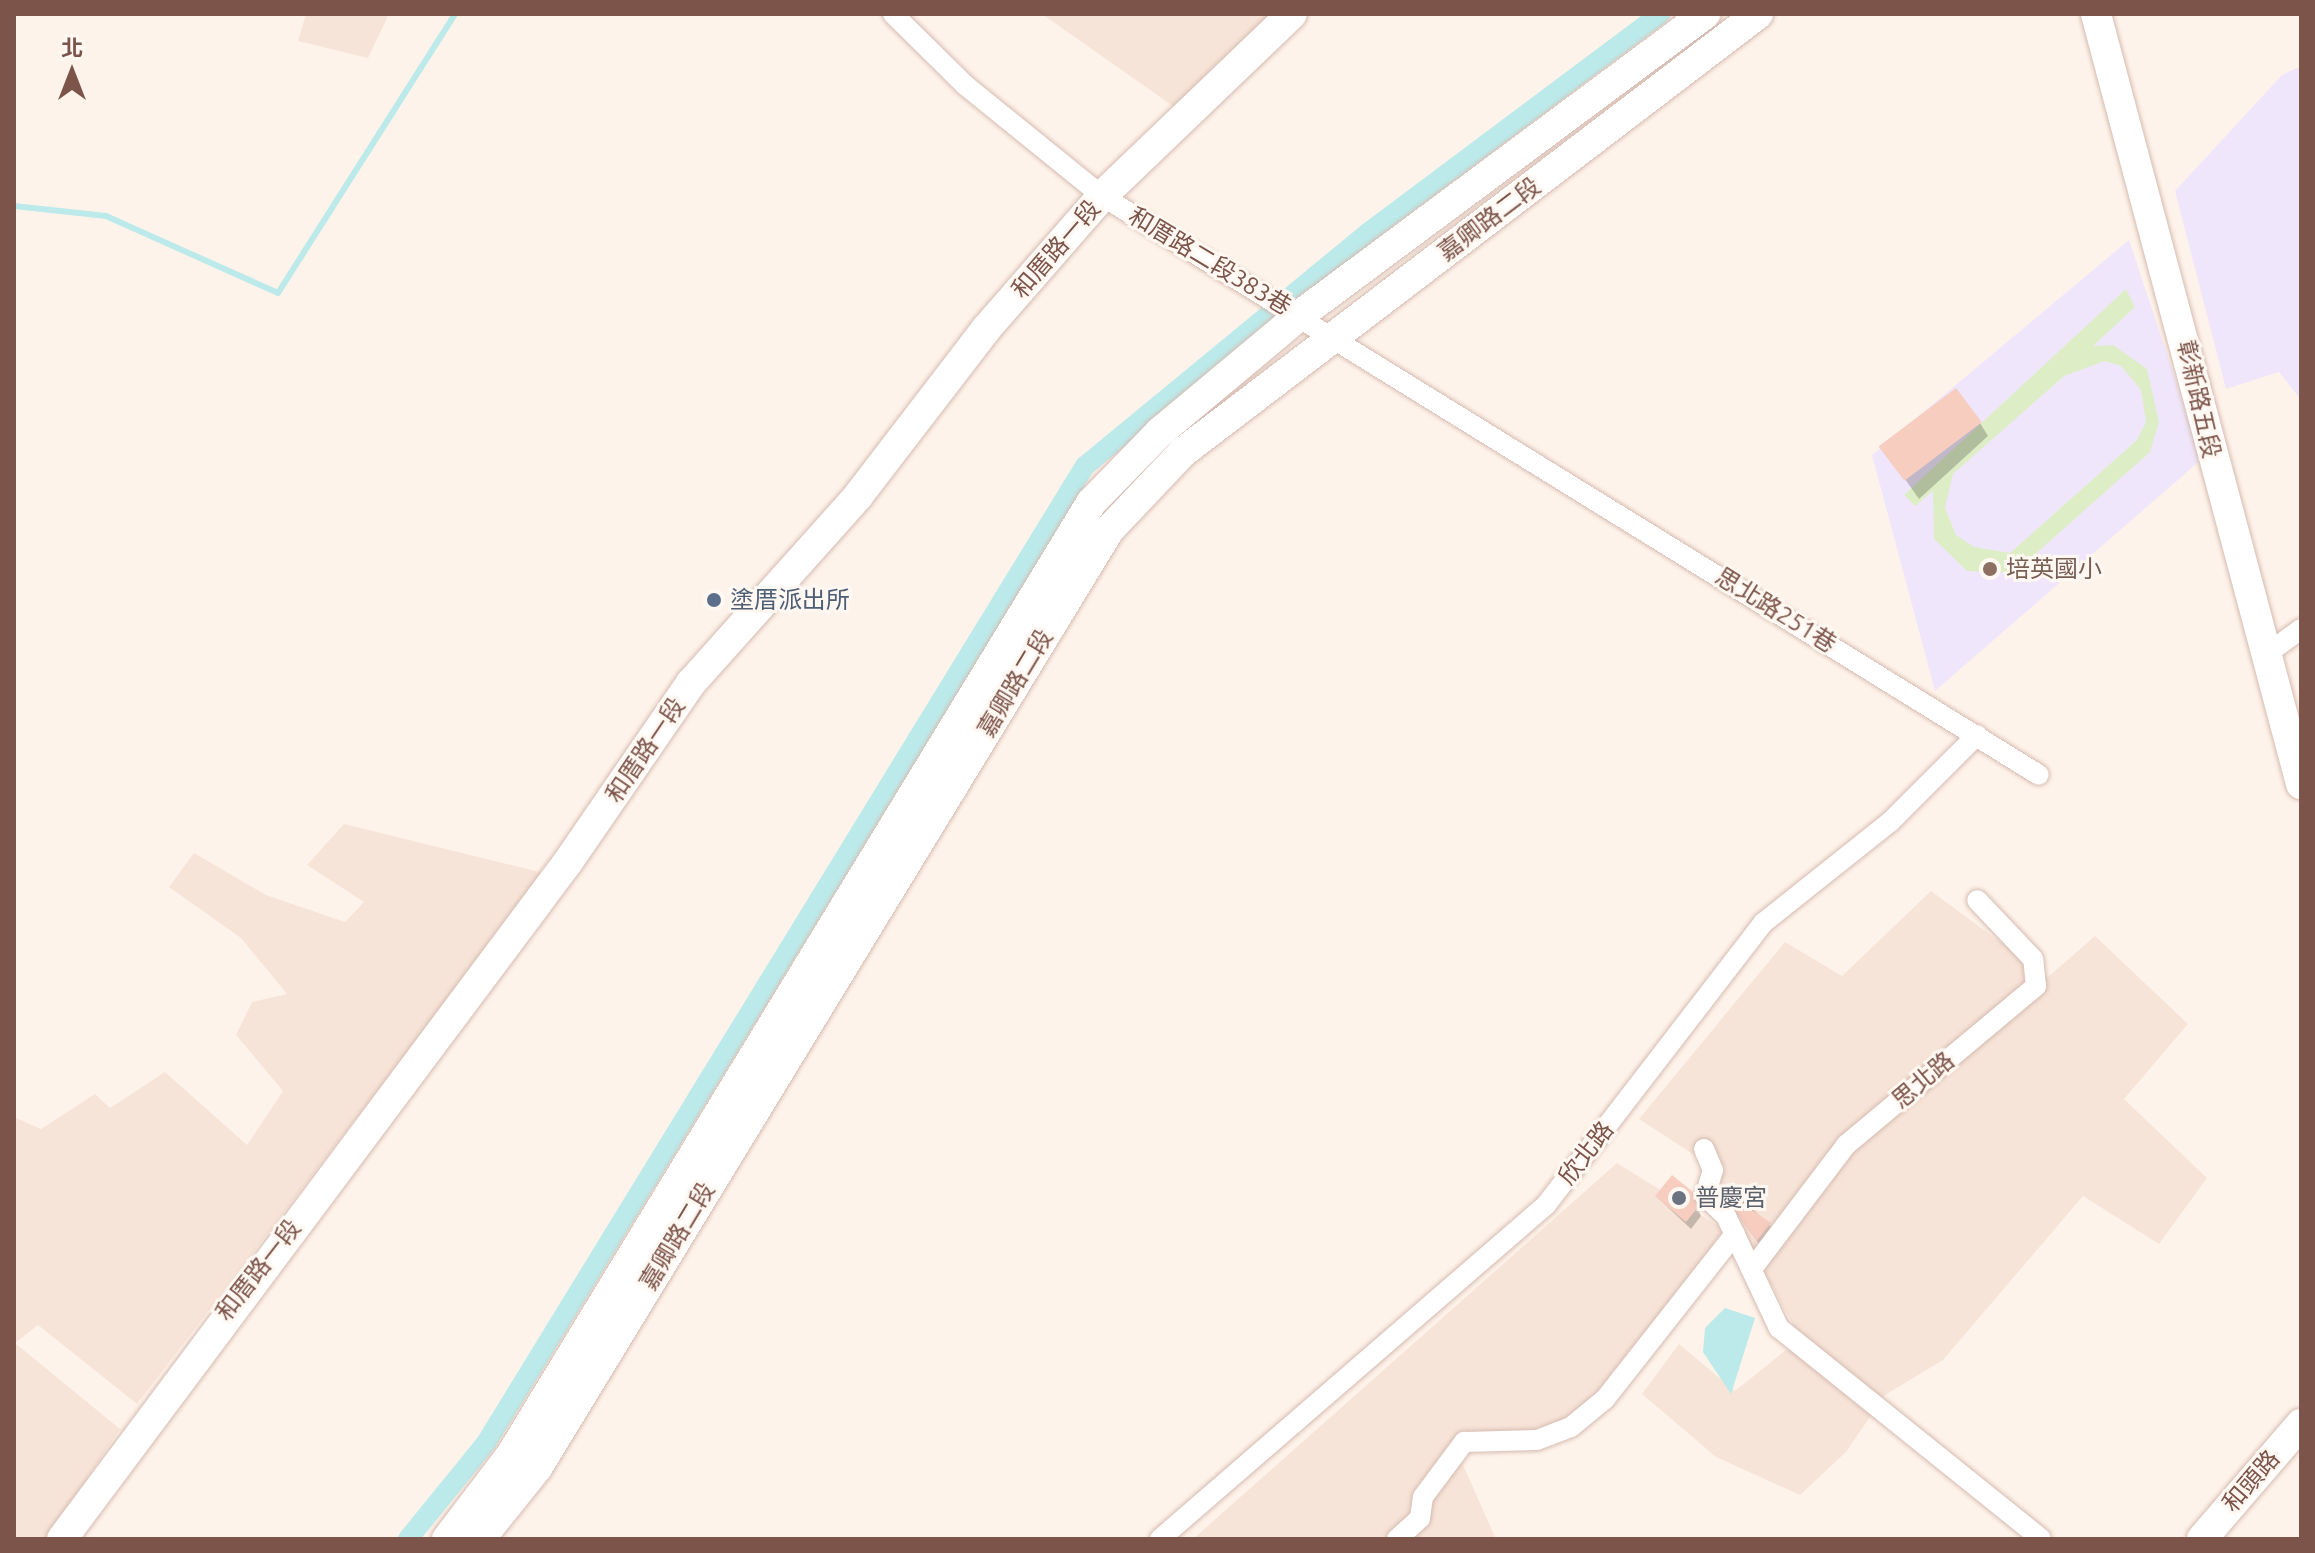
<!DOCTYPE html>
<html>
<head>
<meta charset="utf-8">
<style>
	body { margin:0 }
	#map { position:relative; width:2315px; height:1553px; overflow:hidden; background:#fef3ea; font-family:Ubuntu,"Noto Sans TC",sans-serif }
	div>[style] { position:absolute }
	.residential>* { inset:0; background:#f7e4d8 }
	.education>* { inset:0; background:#f0e6fb }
	.green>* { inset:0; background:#ddeec6 }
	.water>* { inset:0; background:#bceaea }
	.shadow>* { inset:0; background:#0003 }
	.stream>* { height:6px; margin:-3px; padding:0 3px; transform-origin:3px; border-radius:3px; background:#bceaea }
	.canal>* { height:20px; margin:-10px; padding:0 10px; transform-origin:10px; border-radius:10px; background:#bceaea }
	.building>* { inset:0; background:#f6cdbf; transform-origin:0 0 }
	.roads { filter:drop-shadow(0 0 2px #d5bbb1) drop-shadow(0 0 2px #d5bbb1) }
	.street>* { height:20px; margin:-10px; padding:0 10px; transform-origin:10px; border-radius:10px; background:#fff }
	.secondary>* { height:30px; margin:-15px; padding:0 15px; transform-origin:15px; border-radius:15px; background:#fff }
	.dots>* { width:22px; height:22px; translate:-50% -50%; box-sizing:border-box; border:4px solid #fff8f2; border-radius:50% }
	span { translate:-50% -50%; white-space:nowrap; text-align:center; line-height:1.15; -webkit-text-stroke:6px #fff8f2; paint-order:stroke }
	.street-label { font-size:24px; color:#7c544a }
	.education-label { font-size:24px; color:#785e54 }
	.left { translate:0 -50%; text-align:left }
	.service-label { font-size:24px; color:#4e5e75 }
	.worship-label { font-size:24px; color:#5b616d }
	.frame { position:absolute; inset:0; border:16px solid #7c544a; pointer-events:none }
	.north { position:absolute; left:32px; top:32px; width:80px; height:80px; -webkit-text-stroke:6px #fff8f2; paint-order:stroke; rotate:0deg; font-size:22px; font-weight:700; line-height:32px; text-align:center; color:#7c544a }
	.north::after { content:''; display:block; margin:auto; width:28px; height:36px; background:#7c544a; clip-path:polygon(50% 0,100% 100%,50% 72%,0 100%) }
</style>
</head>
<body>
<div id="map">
	<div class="residential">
		<div style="clip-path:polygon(306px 14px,389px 14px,368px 58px,298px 41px)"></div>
		<div style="clip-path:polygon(1042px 14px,1287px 14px,1187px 116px)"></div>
		<div style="clip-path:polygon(344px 824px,544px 873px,137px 1404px,38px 1325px,15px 1343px,120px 1429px,47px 1539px,14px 1539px,14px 1117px,41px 1129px,95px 1094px,110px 1108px,165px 1072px,247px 1145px,283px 1091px,236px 1035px,252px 1002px,287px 994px,241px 938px,169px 887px,194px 853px,266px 895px,345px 922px,364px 902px,307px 865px)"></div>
		<div style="clip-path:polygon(1931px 891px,2048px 977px,2095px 936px,2188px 1024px,2124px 1099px,2207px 1178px,2159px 1244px,2083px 1196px,1943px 1360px,1885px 1395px,1846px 1452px,1800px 1495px,1716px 1457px,1642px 1394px,1679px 1344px,1735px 1391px,1801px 1338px,1702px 1160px,1639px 1119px,1785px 942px,1842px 976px)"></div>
		<div style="clip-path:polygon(1617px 1163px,1728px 1232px,1652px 1357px,1538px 1440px,1455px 1447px,1496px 1539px,1193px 1539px)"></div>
	</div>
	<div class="education">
		<div style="clip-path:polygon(2301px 66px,2301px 400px,2279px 372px,2226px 389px,2175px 191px,2282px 75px)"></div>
		<div style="clip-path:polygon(2129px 240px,2202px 459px,1935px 691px,1872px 455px)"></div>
	</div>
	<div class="green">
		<div style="clip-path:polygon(evenodd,2126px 289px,2135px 307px,2093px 346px,2113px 345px,2147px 369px,2159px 422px,2150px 452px,2014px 573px,1967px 571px,1934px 539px,1933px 491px,1915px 506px,1904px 495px,2126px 289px,2105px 361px,2121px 366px,2141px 390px,2146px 422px,2137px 440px,2010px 553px,1974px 547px,1956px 535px,1945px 508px,1953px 474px,2064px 376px,2105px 361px)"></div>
	</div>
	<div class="water">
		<div style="clip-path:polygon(1725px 1308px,1755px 1318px,1731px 1394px,1703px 1352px,1705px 1328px)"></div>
	</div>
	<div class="shadow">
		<div style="clip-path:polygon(1980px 423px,1988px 436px,1919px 499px,1886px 452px)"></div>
		<div style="clip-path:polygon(1691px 1193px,1701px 1216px,1691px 1229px,1657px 1197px)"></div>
		<div style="clip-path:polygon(1724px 1196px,1740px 1198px,1769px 1224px,1774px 1232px,1762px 1248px)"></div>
	</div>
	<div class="stream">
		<div style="left:14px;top:206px;width:93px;rotate:6.2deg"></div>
		<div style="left:106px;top:216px;width:188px;rotate:24.1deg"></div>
		<div style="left:278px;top:293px;width:330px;rotate:-57.6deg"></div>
	</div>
	<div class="canal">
		<div style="left:408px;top:1539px;width:124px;rotate:-50.9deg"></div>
		<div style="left:486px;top:1443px;width:1146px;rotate:-58.49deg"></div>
		<div style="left:1085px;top:466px;width:368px;rotate:-39.5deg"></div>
		<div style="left:1369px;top:232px;width:364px;rotate:-36.8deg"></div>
	</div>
	<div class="building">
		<div style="left:1956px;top:388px;width:43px;height:97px;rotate:53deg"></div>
		<div style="clip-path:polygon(1672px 1175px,1693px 1192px,1698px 1207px,1686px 1222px,1655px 1196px)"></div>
		<div style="clip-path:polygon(1722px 1190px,1771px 1223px,1757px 1241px,1721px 1193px)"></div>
	</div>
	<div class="roads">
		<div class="street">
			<div style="left:893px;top:14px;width:101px;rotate:44.6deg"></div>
			<div style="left:965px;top:85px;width:176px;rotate:39deg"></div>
			<div style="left:1102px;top:196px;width:1101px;rotate:31.71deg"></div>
			<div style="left:2264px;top:656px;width:46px;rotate:-36.1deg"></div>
			<div style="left:1704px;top:1149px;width:23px;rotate:67deg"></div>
			<div style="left:1713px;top:1170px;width:27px;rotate:107deg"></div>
			<div style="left:1705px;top:1196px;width:29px;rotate:44deg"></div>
			<div style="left:1726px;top:1216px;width:124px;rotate:64.7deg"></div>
			<div style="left:1779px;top:1328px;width:336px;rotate:38.8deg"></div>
			<div style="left:1752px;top:1269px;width:156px;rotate:-52.8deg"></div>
			<div style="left:1846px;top:1145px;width:248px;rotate:-39.9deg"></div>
			<div style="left:2036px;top:986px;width:27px;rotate:-96deg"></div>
			<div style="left:2033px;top:959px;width:81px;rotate:-133.5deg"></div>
			<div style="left:1160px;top:1539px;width:510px;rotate:-40.87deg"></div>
			<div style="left:1546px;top:1205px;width:356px;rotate:-52.4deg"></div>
			<div style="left:1763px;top:923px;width:162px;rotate:-38.5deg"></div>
			<div style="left:1890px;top:822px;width:123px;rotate:-45deg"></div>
			<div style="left:1397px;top:1539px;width:31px;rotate:-42deg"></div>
			<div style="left:1420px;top:1518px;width:21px;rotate:-82deg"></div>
			<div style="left:1423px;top:1497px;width:69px;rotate:-53.3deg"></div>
			<div style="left:1464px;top:1442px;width:73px;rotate:-1.6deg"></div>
			<div style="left:1537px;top:1440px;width:36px;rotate:-21deg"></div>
			<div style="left:1571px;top:1427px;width:44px;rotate:-39.5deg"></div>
			<div style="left:1605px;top:1399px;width:210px;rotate:-51.8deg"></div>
		</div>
		<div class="secondary">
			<div style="left:2096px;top:14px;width:797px;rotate:75.09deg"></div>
			<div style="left:62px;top:1539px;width:845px;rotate:-53.23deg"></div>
			<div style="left:568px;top:862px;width:217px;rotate:-55.5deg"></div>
			<div style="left:691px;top:683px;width:251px;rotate:-48.2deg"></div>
			<div style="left:858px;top:496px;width:210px;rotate:-52.5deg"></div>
			<div style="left:986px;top:329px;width:176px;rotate:-48.9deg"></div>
			<div style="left:1102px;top:196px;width:263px;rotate:-43.8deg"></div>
			<div style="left:447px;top:1539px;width:106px;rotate:-52.7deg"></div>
			<div style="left:511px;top:1455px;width:1115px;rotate:-58.65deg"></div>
			<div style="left:1091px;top:503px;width:99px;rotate:-45.8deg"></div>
			<div style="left:1160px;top:432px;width:182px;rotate:-39.9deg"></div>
			<div style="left:1300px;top:315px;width:505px;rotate:-36.62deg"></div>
			<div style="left:480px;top:1539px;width:91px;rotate:-51.2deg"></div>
			<div style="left:537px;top:1468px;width:1099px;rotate:-58.62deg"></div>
			<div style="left:1109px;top:530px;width:108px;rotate:-46.5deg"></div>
			<div style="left:1183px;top:452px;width:723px;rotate:-37.3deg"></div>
			<div style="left:2202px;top:1539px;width:152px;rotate:-49.3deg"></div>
		</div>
	</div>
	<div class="dots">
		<div style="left:1990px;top:569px;background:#8d6e63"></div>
		<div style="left:714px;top:600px;background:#5c6f8a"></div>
		<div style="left:1679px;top:1198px;background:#6b7280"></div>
	</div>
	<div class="street-label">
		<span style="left:1489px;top:219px;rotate:-37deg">嘉卿路二段</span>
		<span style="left:1056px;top:249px;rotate:-49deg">和厝路一段</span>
		<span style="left:1210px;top:261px;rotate:31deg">和厝路二段383巷</span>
		<span style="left:2199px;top:399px;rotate:77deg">彰新路五段</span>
		<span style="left:1776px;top:610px;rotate:32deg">思北路251巷</span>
		<span style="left:1015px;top:683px;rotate:-59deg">嘉卿路二段</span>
		<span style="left:645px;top:750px;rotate:-56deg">和厝路一段</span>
		<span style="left:1923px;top:1080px;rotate:-40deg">思北路</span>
		<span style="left:1586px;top:1153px;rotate:-52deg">欣北路</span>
		<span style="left:677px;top:1236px;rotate:-59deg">嘉卿路二段</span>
		<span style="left:258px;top:1270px;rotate:-52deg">和厝路一段</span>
		<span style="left:2251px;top:1481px;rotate:-49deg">和頭路</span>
	</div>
	<div class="education-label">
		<span class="left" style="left:2006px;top:569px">培英國小</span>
	</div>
	<div class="service-label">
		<span class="left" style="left:730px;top:600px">塗厝派出所</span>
	</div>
	<div class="worship-label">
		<span class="left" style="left:1695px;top:1198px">普慶宮</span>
	</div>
	<div class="frame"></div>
	<div class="north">北</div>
</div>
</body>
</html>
